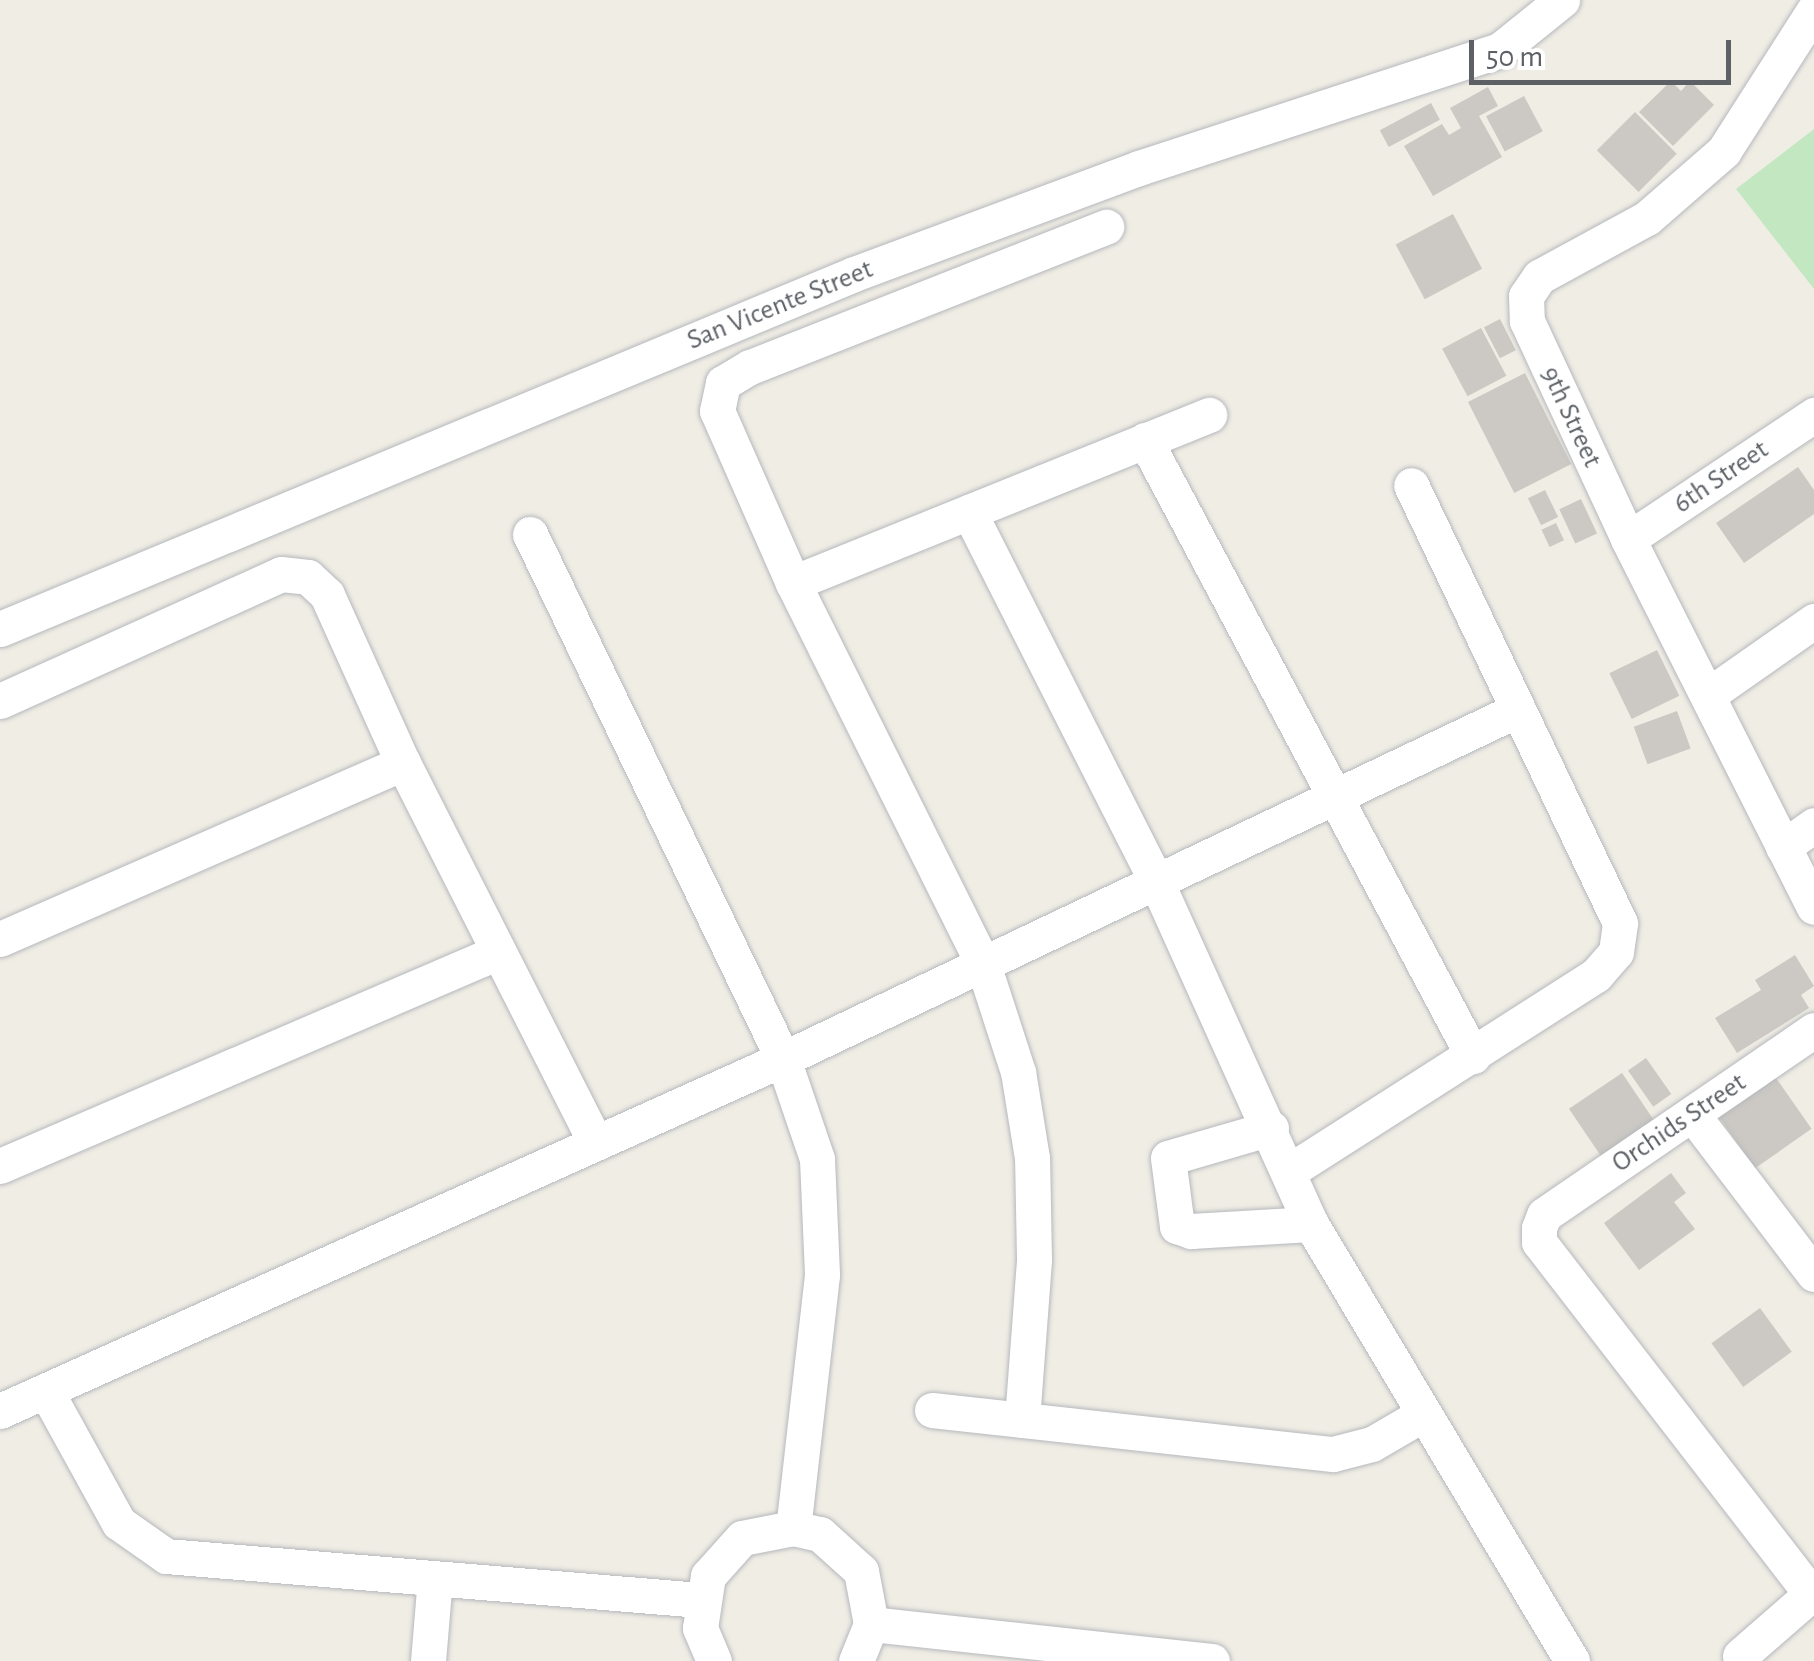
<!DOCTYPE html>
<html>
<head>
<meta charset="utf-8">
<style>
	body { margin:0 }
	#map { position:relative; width:1814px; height:1661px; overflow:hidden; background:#f0ede5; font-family:"Alegreya Sans",sans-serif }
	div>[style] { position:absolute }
	.green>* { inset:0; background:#c3e8c1 }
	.building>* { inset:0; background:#ccc9c4; transform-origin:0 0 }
	.roads { filter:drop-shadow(0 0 2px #b5b8bc) drop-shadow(0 0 2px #b5b8bc) }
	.minor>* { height:35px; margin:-17.5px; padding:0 17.5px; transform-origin:17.5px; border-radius:17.5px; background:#fff }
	span { translate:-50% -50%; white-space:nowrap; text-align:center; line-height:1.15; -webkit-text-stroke:9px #fff; paint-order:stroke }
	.street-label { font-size:28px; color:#5d6166 }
	.scale { position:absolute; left:1469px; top:40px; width:262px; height:45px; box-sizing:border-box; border:5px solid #5d6166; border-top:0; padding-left:12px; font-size:30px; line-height:35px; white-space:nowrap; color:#5d6166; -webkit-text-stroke:8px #fff; paint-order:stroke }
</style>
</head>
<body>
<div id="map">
	<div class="green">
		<div style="clip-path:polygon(1814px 129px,1814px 289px,1736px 189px)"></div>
	</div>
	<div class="building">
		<div style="clip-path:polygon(1671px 81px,1681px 91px,1690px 81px,1714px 105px,1673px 146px,1639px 112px)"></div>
		<div style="clip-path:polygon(1488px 87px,1498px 106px,1479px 116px,1502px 157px,1433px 196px,1404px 146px,1442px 124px,1449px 135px,1461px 128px,1450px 108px)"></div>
		<div style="left:1524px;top:96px;width:40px;height:43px;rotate:62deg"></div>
		<div style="left:1431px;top:103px;width:19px;height:58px;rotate:62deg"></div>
		<div style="left:1635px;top:112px;width:59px;height:54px;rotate:45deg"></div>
		<div style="left:1453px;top:214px;width:62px;height:65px;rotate:62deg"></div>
		<div style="left:1500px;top:319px;width:35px;height:18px;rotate:63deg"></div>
		<div style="left:1481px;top:328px;width:54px;height:44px;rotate:62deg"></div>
		<div style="left:1525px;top:373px;width:102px;height:64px;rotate:63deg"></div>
		<div style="clip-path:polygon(1798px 467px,1814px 490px,1814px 514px,1744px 563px,1716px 523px)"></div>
		<div style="left:1545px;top:490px;width:30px;height:19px;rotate:64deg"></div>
		<div style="left:1581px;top:499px;width:38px;height:24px;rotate:65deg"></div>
		<div style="left:1556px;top:523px;width:19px;height:16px;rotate:65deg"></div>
		<div style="left:1657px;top:650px;width:51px;height:53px;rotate:64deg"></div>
		<div style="left:1677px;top:711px;width:40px;height:46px;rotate:70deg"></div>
		<div style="clip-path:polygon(1795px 955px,1814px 986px,1801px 995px,1809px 1008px,1737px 1053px,1715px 1018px,1761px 990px,1755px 980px)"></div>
		<div style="left:1646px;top:1058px;width:44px;height:22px;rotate:55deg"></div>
		<div style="left:1622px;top:1073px;width:58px;height:64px;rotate:56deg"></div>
		<div style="left:1776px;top:1078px;width:62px;height:69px;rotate:55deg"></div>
		<div style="clip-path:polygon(1671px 1173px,1686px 1193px,1674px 1202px,1695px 1229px,1639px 1270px,1604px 1223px)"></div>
		<div style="left:1760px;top:1308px;width:54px;height:60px;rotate:54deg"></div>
	</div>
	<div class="roads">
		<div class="minor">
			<div style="left:1814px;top:10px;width:167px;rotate:122.6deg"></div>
			<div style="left:1724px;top:151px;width:102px;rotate:139deg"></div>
			<div style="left:1647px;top:218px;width:123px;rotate:151.4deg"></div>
			<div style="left:1539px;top:277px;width:23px;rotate:124deg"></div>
			<div style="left:1526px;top:296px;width:25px;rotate:88deg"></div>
			<div style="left:1527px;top:321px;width:240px;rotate:65.1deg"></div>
			<div style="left:1628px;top:539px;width:412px;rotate:63.2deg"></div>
			<div style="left:1145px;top:440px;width:698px;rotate:61.97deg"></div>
			<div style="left:969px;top:512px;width:414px;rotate:63.1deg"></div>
			<div style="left:1156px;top:881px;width:376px;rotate:65.7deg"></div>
			<div style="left:1311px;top:1224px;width:509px;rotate:59.15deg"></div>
			<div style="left:530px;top:534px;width:583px;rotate:64.27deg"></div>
			<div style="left:783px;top:1059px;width:106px;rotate:71.2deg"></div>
			<div style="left:817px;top:1159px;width:116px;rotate:87.5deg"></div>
			<div style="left:822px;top:1275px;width:255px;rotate:96.5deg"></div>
			<div style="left:1628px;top:539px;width:224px;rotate:-33.7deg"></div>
			<div style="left:793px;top:583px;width:449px;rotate:-22deg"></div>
			<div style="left:0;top:629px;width:925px;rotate:-22.57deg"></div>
			<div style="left:854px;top:274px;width:304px;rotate:-20.4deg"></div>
			<div style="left:1139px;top:168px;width:380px;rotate:-18.1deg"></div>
			<div style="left:1500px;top:50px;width:80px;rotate:-38.9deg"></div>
			<div style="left:1711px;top:693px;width:126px;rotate:-35deg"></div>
			<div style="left:0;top:701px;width:308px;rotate:-24.3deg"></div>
			<div style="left:281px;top:574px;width:27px;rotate:6deg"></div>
			<div style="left:308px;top:577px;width:26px;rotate:43deg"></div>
			<div style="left:327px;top:595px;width:184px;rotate:65.7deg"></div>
			<div style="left:403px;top:763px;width:424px;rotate:63.1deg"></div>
			<div style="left:1783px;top:847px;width:38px;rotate:-35deg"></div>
			<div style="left:0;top:939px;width:440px;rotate:-23.6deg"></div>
			<div style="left:1814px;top:1030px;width:327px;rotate:145.6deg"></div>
			<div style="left:1544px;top:1215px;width:14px;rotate:111deg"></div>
			<div style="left:1539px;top:1228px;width:14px;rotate:90deg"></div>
			<div style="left:1539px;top:1242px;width:450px;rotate:52.3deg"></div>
			<div style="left:1692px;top:1114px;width:201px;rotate:52.7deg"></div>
			<div style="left:1271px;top:1128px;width:107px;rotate:163.8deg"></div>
			<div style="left:1168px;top:1158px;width:69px;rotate:82.5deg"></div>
			<div style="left:1177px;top:1226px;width:15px;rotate:20deg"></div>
			<div style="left:1191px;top:1231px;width:120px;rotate:-3.3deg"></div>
			<div style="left:0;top:1166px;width:542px;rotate:-23.25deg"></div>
			<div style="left:1291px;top:1170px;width:362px;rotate:-32.6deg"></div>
			<div style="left:1596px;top:975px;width:30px;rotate:-49deg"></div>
			<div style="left:1616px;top:952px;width:29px;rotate:-82deg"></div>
			<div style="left:1620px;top:923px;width:485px;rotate:-115.5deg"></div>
			<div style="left:46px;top:1391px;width:151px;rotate:61.1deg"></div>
			<div style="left:119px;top:1523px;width:57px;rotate:35.1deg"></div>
			<div style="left:166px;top:1556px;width:536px;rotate:4.71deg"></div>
			<div style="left:932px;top:1410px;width:403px;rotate:6.3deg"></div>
			<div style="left:1333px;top:1454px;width:40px;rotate:-14.4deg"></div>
			<div style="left:1372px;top:1444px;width:56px;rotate:-30.3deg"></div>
			<div style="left:0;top:1411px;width:858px;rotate:-24.21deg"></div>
			<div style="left:783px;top:1059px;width:813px;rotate:-25.43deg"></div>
			<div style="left:1022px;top:1420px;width:161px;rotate:-85.7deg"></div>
			<div style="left:1034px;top:1259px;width:101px;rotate:-91.1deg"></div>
			<div style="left:1032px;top:1158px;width:87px;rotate:-99.2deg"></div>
			<div style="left:1018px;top:1072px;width:114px;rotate:-108deg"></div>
			<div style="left:983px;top:964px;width:426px;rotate:-116.5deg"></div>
			<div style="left:793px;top:583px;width:188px;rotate:-113.8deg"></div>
			<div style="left:717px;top:411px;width:29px;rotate:-78deg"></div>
			<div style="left:723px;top:383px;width:31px;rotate:-31deg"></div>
			<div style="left:750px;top:367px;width:383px;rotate:-21.5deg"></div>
			<div style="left:871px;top:1624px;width:343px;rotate:6.2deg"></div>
			<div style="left:1740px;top:1656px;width:94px;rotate:-41.1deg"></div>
			<div style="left:428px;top:1661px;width:83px;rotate:-85.2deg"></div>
			<div style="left:714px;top:1661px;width:36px;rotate:-113deg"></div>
			<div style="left:700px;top:1628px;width:53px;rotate:-81.3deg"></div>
			<div style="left:708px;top:1576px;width:51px;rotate:-48.2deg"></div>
			<div style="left:742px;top:1538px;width:52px;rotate:-11.1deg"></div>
			<div style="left:793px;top:1528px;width:28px;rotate:13deg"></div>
			<div style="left:820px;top:1534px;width:55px;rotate:42.1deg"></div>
			<div style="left:861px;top:1571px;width:54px;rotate:79.3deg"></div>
			<div style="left:871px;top:1624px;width:40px;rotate:112deg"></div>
		</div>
	</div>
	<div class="street-label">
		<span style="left:780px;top:305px;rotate:-22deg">San Vicente Street</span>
		<span style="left:1571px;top:417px;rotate:65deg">9th Street</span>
		<span style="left:1721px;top:477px;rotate:-34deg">6th Street</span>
		<span style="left:1679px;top:1123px;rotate:-34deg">Orchids Street</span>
	</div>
	<div class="scale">50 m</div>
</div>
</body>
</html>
